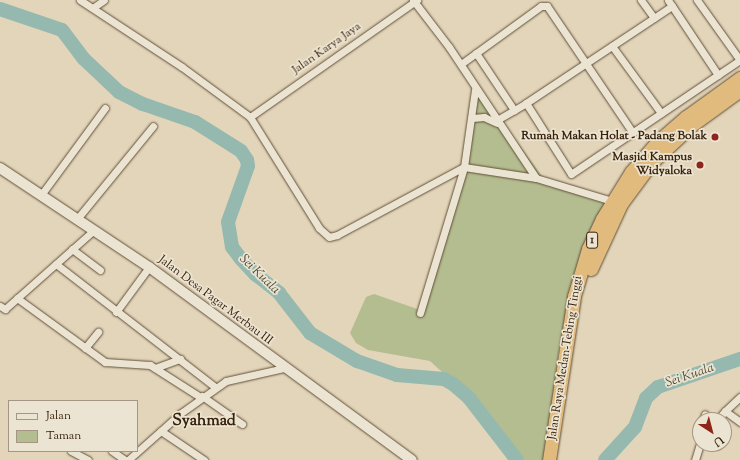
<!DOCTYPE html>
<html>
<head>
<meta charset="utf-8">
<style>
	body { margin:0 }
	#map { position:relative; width:740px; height:460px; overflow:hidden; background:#e2d5ba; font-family:"Sorts Mill Goudy",serif }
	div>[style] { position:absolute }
	.green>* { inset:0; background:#b3bd90 }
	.river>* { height:14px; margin:-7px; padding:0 7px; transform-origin:7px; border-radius:7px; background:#95b9af }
	.roads { filter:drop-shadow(0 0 1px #624f37) drop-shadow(0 0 1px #624f37) }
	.street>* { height:7px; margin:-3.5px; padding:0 3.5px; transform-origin:3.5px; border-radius:3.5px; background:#ece4d2 }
	.secondary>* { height:10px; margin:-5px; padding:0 5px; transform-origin:5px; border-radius:5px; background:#ece4d2 }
	.highway>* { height:13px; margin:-6.5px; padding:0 6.5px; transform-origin:6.5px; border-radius:6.5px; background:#e1ba7d }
	.dots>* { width:11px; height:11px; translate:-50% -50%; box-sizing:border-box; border:2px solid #ece4d2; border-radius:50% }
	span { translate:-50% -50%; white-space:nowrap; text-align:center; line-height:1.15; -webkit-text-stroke:3.5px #ece4d2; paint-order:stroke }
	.shield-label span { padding:1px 3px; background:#ece4d2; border:1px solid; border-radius:3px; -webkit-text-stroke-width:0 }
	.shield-label { font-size:11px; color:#38220b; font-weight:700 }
	.street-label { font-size:12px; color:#38220b }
	.poi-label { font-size:12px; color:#38220b; font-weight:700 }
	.right { translate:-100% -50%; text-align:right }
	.water-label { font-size:13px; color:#4f4834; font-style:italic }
	.district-label { font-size:16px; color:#38220b; font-weight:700 }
	.legend { position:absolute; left:8px; top:400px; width:130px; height:52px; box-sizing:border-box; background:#ece4d2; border:1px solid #a49682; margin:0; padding:5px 7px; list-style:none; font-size:12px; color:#38220b }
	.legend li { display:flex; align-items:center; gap:8px; height:20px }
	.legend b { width:20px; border:1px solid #a49682 }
	.north { position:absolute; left:692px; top:412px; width:40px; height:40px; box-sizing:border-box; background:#ece4d2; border:1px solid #a49682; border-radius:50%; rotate:144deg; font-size:11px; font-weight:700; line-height:16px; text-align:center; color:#38220b }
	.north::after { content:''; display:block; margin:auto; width:14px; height:18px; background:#8f2418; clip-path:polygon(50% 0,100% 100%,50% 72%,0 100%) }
</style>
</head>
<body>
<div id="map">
	<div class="green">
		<div style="clip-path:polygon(478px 90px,548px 184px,608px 202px,564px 347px,559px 347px,546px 460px,523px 460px,479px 406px,430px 361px,368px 350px,356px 343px,350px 333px,366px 297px,374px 294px,423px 311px,465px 170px)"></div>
	</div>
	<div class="river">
		<div style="left:0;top:9px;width:65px;rotate:18.7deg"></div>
		<div style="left:62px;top:30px;width:36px;rotate:53deg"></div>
		<div style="left:84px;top:59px;width:48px;rotate:43.3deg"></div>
		<div style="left:119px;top:92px;width:27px;rotate:27deg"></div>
		<div style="left:143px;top:104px;width:55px;rotate:19.1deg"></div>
		<div style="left:195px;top:122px;width:54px;rotate:32.2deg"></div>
		<div style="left:241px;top:151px;width:11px;rotate:56deg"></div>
		<div style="left:247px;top:160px;width:6px;rotate:81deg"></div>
		<div style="left:248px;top:166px;width:59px;rotate:109.7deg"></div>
		<div style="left:228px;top:222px;width:25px;rotate:81deg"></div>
		<div style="left:232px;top:247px;width:15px;rotate:53deg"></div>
		<div style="left:241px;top:259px;width:21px;rotate:47deg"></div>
		<div style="left:255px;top:274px;width:31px;rotate:38deg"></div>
		<div style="left:279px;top:293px;width:51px;rotate:52.2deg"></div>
		<div style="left:310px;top:333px;width:55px;rotate:30.8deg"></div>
		<div style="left:357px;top:361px;width:42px;rotate:19.3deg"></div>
		<div style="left:397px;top:375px;width:47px;rotate:4.9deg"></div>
		<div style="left:444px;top:379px;width:10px;rotate:29deg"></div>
		<div style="left:453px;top:384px;width:21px;rotate:41deg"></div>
		<div style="left:469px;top:398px;width:78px;rotate:52.3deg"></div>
		<div style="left:605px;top:460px;width:45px;rotate:-47.7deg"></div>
		<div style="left:635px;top:427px;width:31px;rotate:-69deg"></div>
		<div style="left:646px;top:398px;width:16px;rotate:-43deg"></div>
		<div style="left:658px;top:387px;width:87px;rotate:-18.9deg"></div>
	</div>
	<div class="roads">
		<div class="street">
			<div style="left:80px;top:0;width:122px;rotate:33.3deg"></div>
			<div style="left:182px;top:67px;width:84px;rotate:36.3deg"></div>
			<div style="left:250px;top:117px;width:131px;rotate:58.1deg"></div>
			<div style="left:319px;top:228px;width:13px;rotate:42deg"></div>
			<div style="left:329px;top:237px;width:8px;rotate:-14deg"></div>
			<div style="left:337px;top:235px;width:144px;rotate:-28.2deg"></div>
			<div style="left:464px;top:167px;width:73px;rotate:8.7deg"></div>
			<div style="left:536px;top:178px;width:79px;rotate:16.8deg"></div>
			<div style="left:413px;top:0;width:59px;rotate:52.5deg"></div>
			<div style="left:449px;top:47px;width:157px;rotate:56.4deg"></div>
			<div style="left:641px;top:0;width:22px;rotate:54deg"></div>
			<div style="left:697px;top:0;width:74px;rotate:54.4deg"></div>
			<div style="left:672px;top:6px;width:83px;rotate:56.3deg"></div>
			<div style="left:94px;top:7px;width:12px;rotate:-35deg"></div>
			<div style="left:612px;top:46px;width:83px;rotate:53.8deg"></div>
			<div style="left:476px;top:53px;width:69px;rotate:56.3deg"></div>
			<div style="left:461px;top:64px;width:99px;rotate:-35.9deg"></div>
			<div style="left:541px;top:6px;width:6px"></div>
			<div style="left:547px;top:6px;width:153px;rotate:55.9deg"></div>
			<div style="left:526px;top:103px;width:84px;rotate:57.6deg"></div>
			<div style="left:571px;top:174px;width:204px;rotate:-34deg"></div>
			<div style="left:250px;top:117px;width:204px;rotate:-35deg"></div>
			<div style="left:472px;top:118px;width:12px;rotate:-5deg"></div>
			<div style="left:484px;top:117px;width:14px;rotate:25deg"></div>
			<div style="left:497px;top:120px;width:34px;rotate:-30deg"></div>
			<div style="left:526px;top:103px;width:175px;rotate:-33.6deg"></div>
			<div style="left:672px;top:6px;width:7px;rotate:-124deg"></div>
			<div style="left:41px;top:195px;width:108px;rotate:-53.7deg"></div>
			<div style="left:77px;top:219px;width:120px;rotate:-50.7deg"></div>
			<div style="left:72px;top:249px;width:35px;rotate:37deg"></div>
			<div style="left:56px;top:264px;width:201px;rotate:37.7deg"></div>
			<div style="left:17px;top:298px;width:109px;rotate:36deg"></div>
			<div style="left:105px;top:362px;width:45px;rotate:3.8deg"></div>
			<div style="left:150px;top:365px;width:59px;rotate:32.6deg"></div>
			<div style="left:0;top:306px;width:6px;rotate:31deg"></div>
			<div style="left:5px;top:309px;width:119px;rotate:-41.6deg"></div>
			<div style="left:116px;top:312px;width:56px;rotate:-53.7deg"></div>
			<div style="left:420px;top:313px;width:152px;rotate:-73.2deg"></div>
			<div style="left:464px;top:167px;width:78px;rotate:-81.9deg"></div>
			<div style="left:85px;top:348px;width:21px;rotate:-51deg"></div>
			<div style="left:155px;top:368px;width:27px;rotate:-20deg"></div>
			<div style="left:202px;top:396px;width:49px;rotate:35deg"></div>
			<div style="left:725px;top:411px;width:21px;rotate:-43deg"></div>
			<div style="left:703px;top:420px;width:6px;rotate:-72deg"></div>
			<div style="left:717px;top:420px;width:12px;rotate:-48deg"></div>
			<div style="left:725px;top:411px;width:19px;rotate:36deg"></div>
			<div style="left:161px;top:431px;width:52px;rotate:34deg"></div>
			<div style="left:71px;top:451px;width:19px;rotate:28deg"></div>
			<div style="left:112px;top:451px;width:16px;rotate:35deg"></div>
			<div style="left:128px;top:460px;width:71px;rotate:-41.6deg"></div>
			<div style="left:181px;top:413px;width:55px;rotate:-35.4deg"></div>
			<div style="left:226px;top:381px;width:59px;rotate:-12.6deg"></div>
			<div style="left:695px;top:460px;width:17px;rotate:-73deg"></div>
		</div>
		<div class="secondary">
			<div style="left:0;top:168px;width:179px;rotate:33.6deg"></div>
			<div style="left:149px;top:267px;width:326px;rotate:36.3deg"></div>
		</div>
		<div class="highway">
			<div style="left:591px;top:269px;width:72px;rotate:-65.2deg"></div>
			<div style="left:621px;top:204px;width:52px;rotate:-53.6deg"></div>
			<div style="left:652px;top:162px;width:54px;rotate:-42.8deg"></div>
			<div style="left:692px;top:125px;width:59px;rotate:-36.1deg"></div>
			<div style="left:549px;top:460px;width:166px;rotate:-81.3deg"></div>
			<div style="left:574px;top:296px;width:49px;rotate:-73.4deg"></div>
			<div style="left:588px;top:249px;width:33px;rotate:-65deg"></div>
			<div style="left:602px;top:219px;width:55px;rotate:-58.3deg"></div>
			<div style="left:631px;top:172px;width:38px;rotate:-49deg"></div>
			<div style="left:656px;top:143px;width:40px;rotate:-41deg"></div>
			<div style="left:686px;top:117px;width:67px;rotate:-35.8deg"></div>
		</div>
	</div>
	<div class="dots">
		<div style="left:715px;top:137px;background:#8f2418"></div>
		<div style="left:700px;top:165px;background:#8f2418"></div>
	</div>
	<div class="shield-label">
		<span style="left:592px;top:240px">1</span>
	</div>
	<div class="street-label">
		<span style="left:327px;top:49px;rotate:-35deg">Jalan Karya Jaya</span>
		<span style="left:215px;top:301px;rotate:37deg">Jalan Desa Pagar Merbau III</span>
		<span style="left:566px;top:358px;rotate:-81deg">Jalan Raya Medan-Tebing Tinggi</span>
	</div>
	<div class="poi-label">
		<span class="right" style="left:707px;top:137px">Rumah Makan Holat - Padang Bolak</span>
		<span class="right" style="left:692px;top:165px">Masjid Kampus<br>Widyaloka</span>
	</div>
	<div class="water-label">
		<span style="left:259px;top:275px;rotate:44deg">Sei Kuala</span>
		<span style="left:690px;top:376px;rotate:-19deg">Sei Kuala</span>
	</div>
	<div class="district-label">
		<span style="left:204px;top:422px">Syahmad</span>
	</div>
	<ul class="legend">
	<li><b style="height:5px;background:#ece4d2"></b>Jalan</li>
	<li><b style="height:11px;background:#b3bd90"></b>Taman</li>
	</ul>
	<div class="north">U</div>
</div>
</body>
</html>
